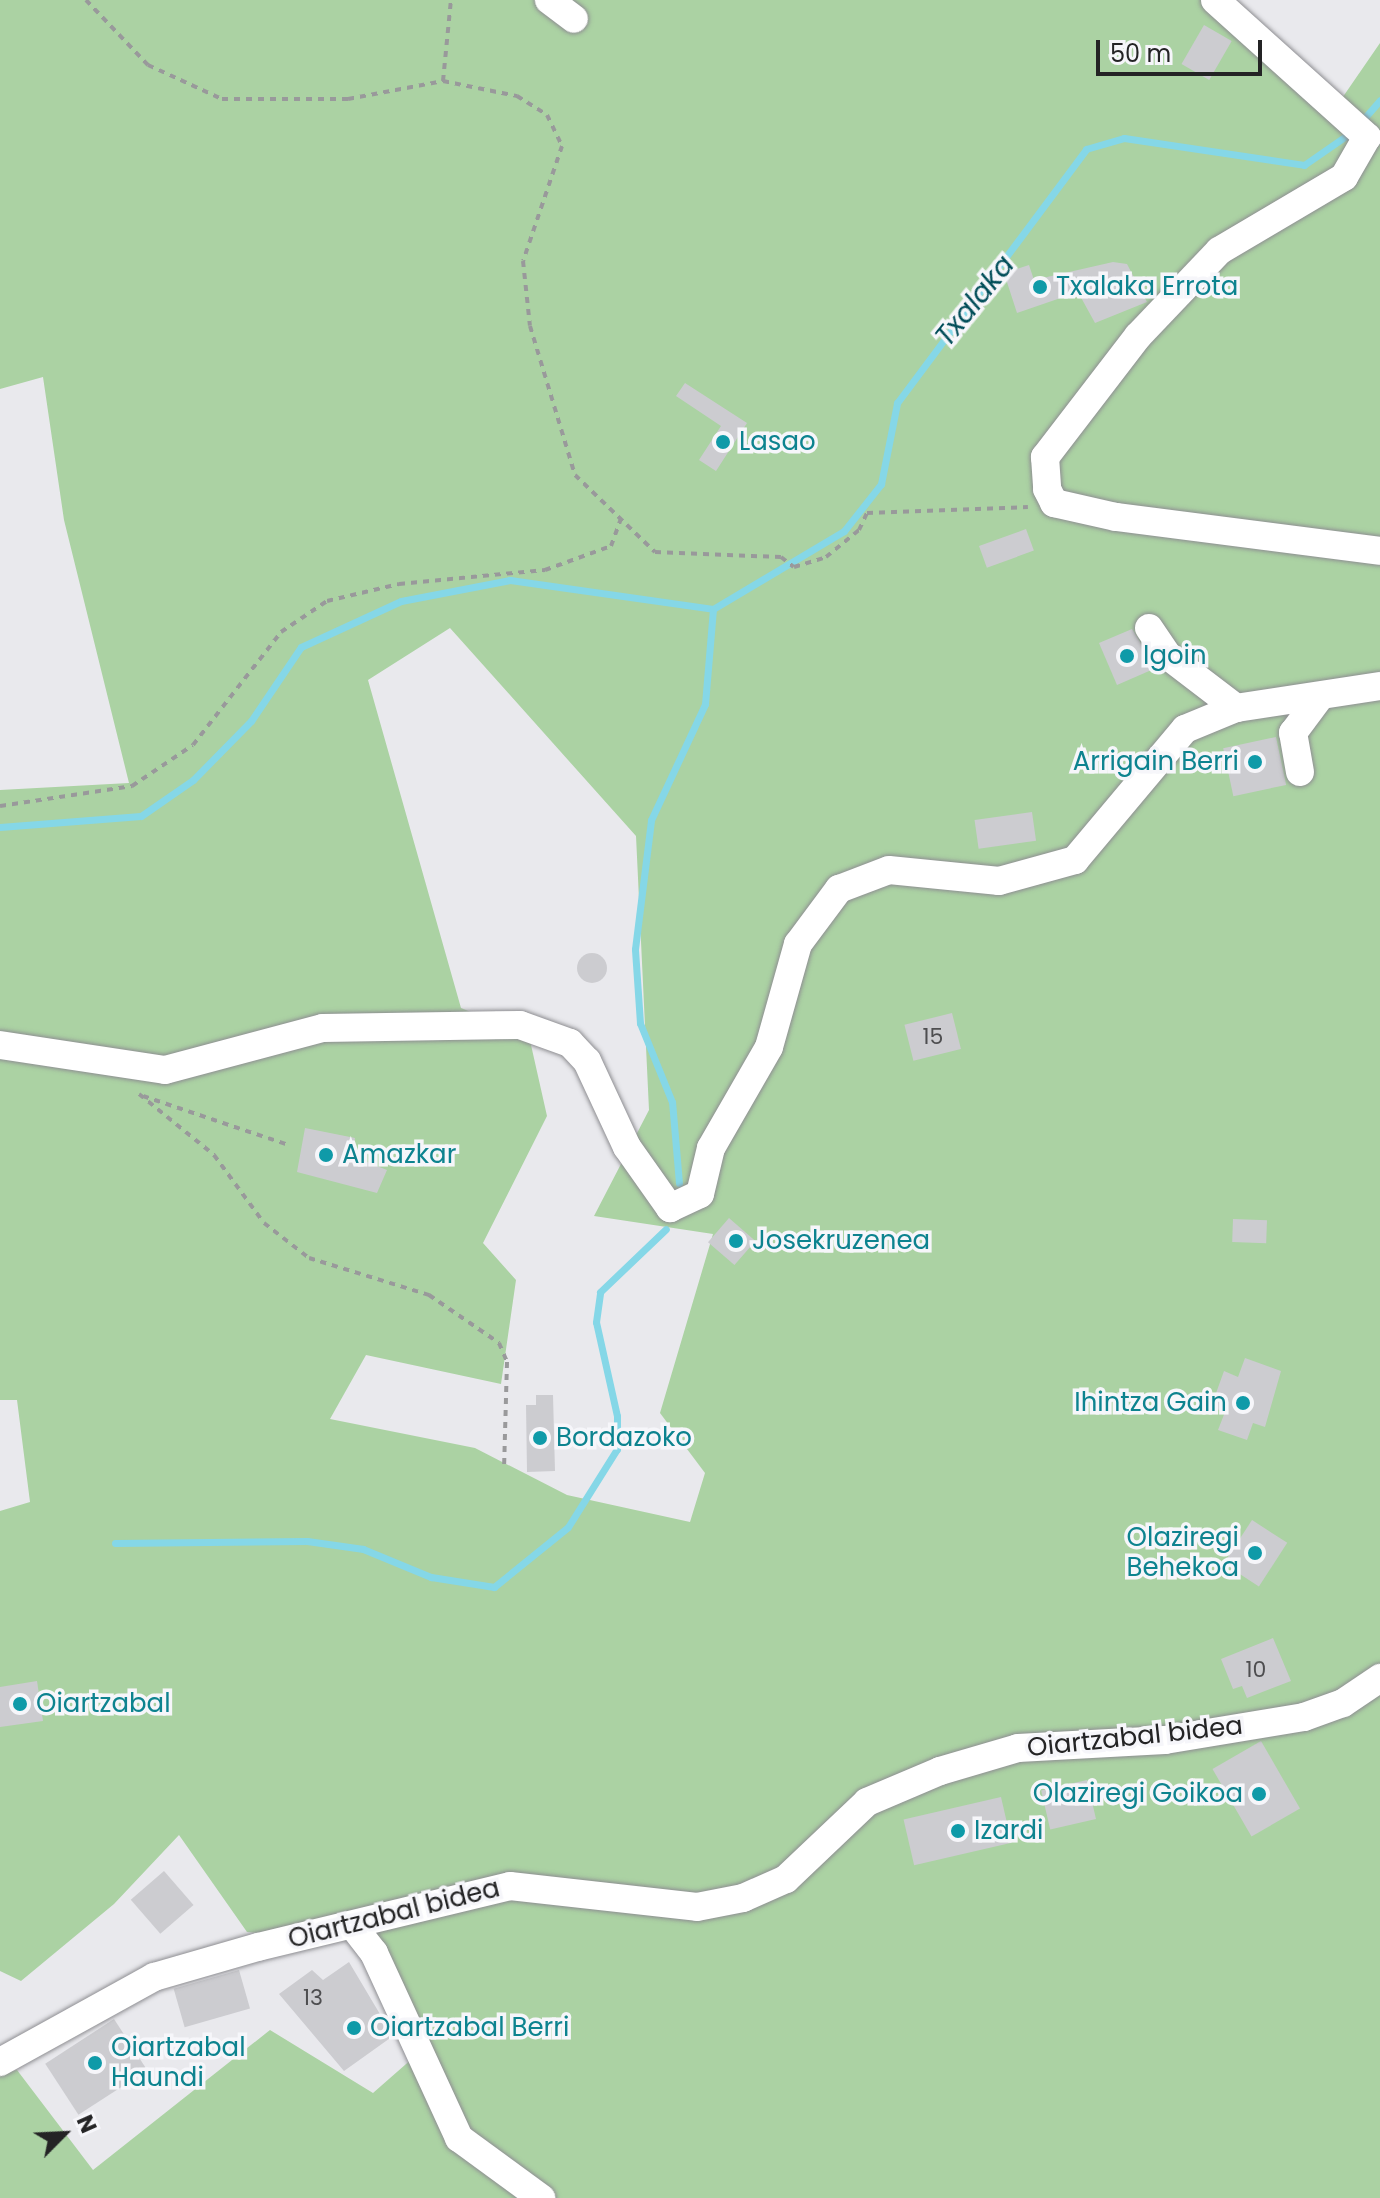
<!DOCTYPE html>
<html>
<head>
<meta charset="utf-8">
<style>
	body { margin:0 }
	#map { position:relative; width:1380px; height:2198px; overflow:hidden; background:#e9e9ed; font-family:Poppins,sans-serif }
	div>[style] { position:absolute }
	.green>* { inset:0; background:#abd2a3 }
	.stream>* { height:7px; margin:-3.5px; padding:0 3.5px; transform-origin:3.5px; border-radius:3.5px; background:#85d7e7 }
	.building>* { inset:0; background:#ccccd0; transform-origin:0 0 }
	.round { border-radius:50% }
	.path>* { height:4px; margin-top:-2px; transform-origin:0; background:repeating-linear-gradient(90deg,#99999b 0 6px,transparent 0 12px) }
	.roads { filter:drop-shadow(0 0 2px #8e8e92) drop-shadow(0 0 2px #8e8e92) }
	.minor>* { height:28px; margin:-14px; padding:0 14px; transform-origin:14px; border-radius:14px; background:#fff }
	.dots>* { width:22px; height:22px; translate:-50% -50%; box-sizing:border-box; border:4px solid #f6f6fa; border-radius:50% }
	span { translate:-50% -50%; white-space:nowrap; text-align:center; line-height:1.15; -webkit-text-stroke:7px #f6f6fa; paint-order:stroke }
	.number-label { font-size:22px; color:#4e4e50 }
	.number-label span { -webkit-text-stroke-width:0 }
	.culture-label { font-size:26px; color:#0d838f }
	.left { translate:0 -50%; text-align:left }
	.right { translate:-100% -50%; text-align:right }
	.street-label { font-size:26px; color:#242425 }
	.water-label { font-size:28px; color:#004d58; font-style:italic }
	.north { position:absolute; left:24px; top:2094px; width:80px; height:80px; -webkit-text-stroke:6px #f6f6fa; paint-order:stroke; rotate:66deg; font-size:22px; font-weight:700; line-height:32px; text-align:center; color:#242425 }
	.north::after { content:''; display:block; margin:auto; width:28px; height:36px; background:#242425; clip-path:polygon(50% 0,100% 100%,50% 72%,0 100%) }
	.scale { position:absolute; left:1096px; top:40px; width:166px; height:36px; box-sizing:border-box; border:4px solid #242425; border-top:0; padding-left:10px; font-size:24px; line-height:28px; white-space:nowrap; color:#242425; -webkit-text-stroke:6px #f6f6fa; paint-order:stroke }
</style>
</head>
<body>
<div id="map">
	<div class="green">
		<div style="clip-path:polygon(evenodd,0 0,1226px 0,1338px 104px,1380px 43px,1380px 2198px,0 2198px,0 2073px,17px 2070px,93px 2170px,270px 2030px,373px 2093px,422px 2050px,374px 1943px,247px 1932px,179px 1835px,114px 1904px,21px 1981px,0 1971px,0 1511px,30px 1502px,17px 1400px,0 1400px,0 790px,129px 783px,64px 520px,43px 377px,0 389px,0 0,450px 628px,636px 836px,649px 1110px,594px 1216px,713px 1234px,660px 1413px,705px 1473px,690px 1522px,567px 1495px,475px 1448px,330px 1419px,366px 1355px,501px 1384px,516px 1280px,483px 1243px,547px 1116px,529px 1036px,461px 1008px,368px 680px,450px 628px)"></div>
	</div>
	<div class="stream">
		<div style="left:1361px;top:122px;width:29px;rotate:-49deg"></div>
		<div style="left:0;top:827px;width:141px;rotate:-4.5deg"></div>
		<div style="left:141px;top:816px;width:63px;rotate:-34.7deg"></div>
		<div style="left:193px;top:780px;width:83px;rotate:-45.5deg"></div>
		<div style="left:251px;top:721px;width:89px;rotate:-56deg"></div>
		<div style="left:301px;top:647px;width:110px;rotate:-24.7deg"></div>
		<div style="left:401px;top:601px;width:111px;rotate:-10.9deg"></div>
		<div style="left:510px;top:580px;width:205px;rotate:8.1deg"></div>
		<div style="left:713px;top:609px;width:152px;rotate:-30.8deg"></div>
		<div style="left:844px;top:531px;width:60px;rotate:-51.8deg"></div>
		<div style="left:881px;top:484px;width:83px;rotate:-78.8deg"></div>
		<div style="left:897px;top:403px;width:317px;rotate:-53.3deg"></div>
		<div style="left:1086px;top:149px;width:40px;rotate:-16deg"></div>
		<div style="left:1124px;top:138px;width:182px;rotate:8.5deg"></div>
		<div style="left:1304px;top:165px;width:60px;rotate:-34.8deg"></div>
		<div style="left:679px;top:1183px;width:81px;rotate:-94.9deg"></div>
		<div style="left:672px;top:1102px;width:85px;rotate:-112.1deg"></div>
		<div style="left:640px;top:1023px;width:74px;rotate:-93.9deg"></div>
		<div style="left:635px;top:949px;width:130px;rotate:-82.9deg"></div>
		<div style="left:651px;top:820px;width:128px;rotate:-65deg"></div>
		<div style="left:705px;top:704px;width:95px;rotate:-85.2deg"></div>
		<div style="left:115px;top:1543px;width:192px;rotate:-0.6deg"></div>
		<div style="left:307px;top:1541px;width:57px;rotate:8.1deg"></div>
		<div style="left:363px;top:1549px;width:74px;rotate:22.4deg"></div>
		<div style="left:431px;top:1577px;width:64px;rotate:9deg"></div>
		<div style="left:494px;top:1587px;width:95px;rotate:-39deg"></div>
		<div style="left:568px;top:1527px;width:92px;rotate:-57.9deg"></div>
		<div style="left:617px;top:1449px;width:33px;rotate:-90deg"></div>
		<div style="left:617px;top:1416px;width:96px;rotate:-102.6deg"></div>
		<div style="left:596px;top:1322px;width:30px;rotate:-82deg"></div>
		<div style="left:600px;top:1292px;width:91px;rotate:-43.7deg"></div>
	</div>
	<div class="building">
		<div style="left:1204px;top:25px;width:32px;height:45px;rotate:30deg"></div>
		<div style="clip-path:polygon(1113px 262px,1127px 264px,1147px 302px,1095px 323px,1078px 292px,1017px 313px,1004px 273px,1029px 265px,1034px 280px)"></div>
		<div style="clip-path:polygon(685px 383px,747px 423px,716px 471px,699px 460px,721px 426px,676px 396px)"></div>
		<div style="left:1026px;top:529px;width:23px;height:50px;rotate:70deg"></div>
		<div style="clip-path:polygon(1132px 629px,1156px 668px,1117px 685px,1099px 643px)"></div>
		<div style="left:1276px;top:737px;width:49px;height:54px;rotate:78deg"></div>
		<div style="left:1032px;top:812px;width:29px;height:58px;rotate:82deg"></div>
		<div class="round" style="left:577px;top:953px;width:30px;height:30px"></div>
		<div style="left:952px;top:1013px;width:37px;height:49px;rotate:76deg"></div>
		<div style="clip-path:polygon(305px 1128px,355px 1138px,352px 1156px,387px 1170px,377px 1193px,297px 1172px)"></div>
		<div style="left:729px;top:1218px;width:35px;height:32px;rotate:41deg"></div>
		<div style="left:1233px;top:1219px;width:34px;height:23px;rotate:2deg"></div>
		<div style="clip-path:polygon(1245px 1358px,1281px 1371px,1265px 1427px,1253px 1423px,1247px 1440px,1218px 1430px,1225px 1412px,1211px 1407px,1224px 1371px,1238px 1377px)"></div>
		<div style="clip-path:polygon(536px 1395px,553px 1395px,555px 1471px,527px 1472px,526px 1405px,536px 1405px)"></div>
		<div style="left:1252px;top:1520px;width:42px;height:52px;rotate:33deg"></div>
		<div style="clip-path:polygon(1273px 1638px,1291px 1681px,1247px 1698px,1242px 1686px,1233px 1689px,1221px 1659px)"></div>
		<div style="clip-path:polygon(37px 1681px,43px 1721px,0 1727px,0 1687px)"></div>
		<div style="left:1261px;top:1741px;width:78px;height:56px;rotate:60deg"></div>
		<div style="left:1087px;top:1780px;width:40px;height:47px;rotate:77deg"></div>
		<div style="left:1001px;top:1797px;width:47px;height:100px;rotate:77deg"></div>
		<div style="left:164px;top:1871px;width:45px;height:44px;rotate:49deg"></div>
		<div style="clip-path:polygon(349px 1962px,393px 2036px,344px 2071px,279px 1994px,312px 1970px,323px 1980px)"></div>
		<div style="left:239px;top:1970px;width:40px;height:68px;rotate:74deg"></div>
		<div style="left:114px;top:2019px;width:61px;height:82px;rotate:57deg"></div>
	</div>
	<div class="path">
		<div style="left:86px;top:0;width:90px;rotate:46.4deg"></div>
		<div style="left:148px;top:65px;width:81px;rotate:24.7deg"></div>
		<div style="left:222px;top:99px;width:126px"></div>
		<div style="left:348px;top:99px;width:97px;rotate:-10.7deg"></div>
		<div style="left:443px;top:81px;width:76px;rotate:11.5deg"></div>
		<div style="left:517px;top:96px;width:36px;rotate:32deg"></div>
		<div style="left:547px;top:115px;width:34px;rotate:64deg"></div>
		<div style="left:562px;top:146px;width:121px;rotate:108.7deg"></div>
		<div style="left:523px;top:261px;width:65px;rotate:83.9deg"></div>
		<div style="left:530px;top:326px;width:156px;rotate:73.2deg"></div>
		<div style="left:575px;top:475px;width:111px;rotate:43.9deg"></div>
		<div style="left:655px;top:552px;width:126px;rotate:2.3deg"></div>
		<div style="left:781px;top:557px;width:16px;rotate:38deg"></div>
		<div style="left:794px;top:567px;width:34px;rotate:-17deg"></div>
		<div style="left:826px;top:557px;width:43px;rotate:-39.3deg"></div>
		<div style="left:859px;top:530px;width:19px;rotate:-65deg"></div>
		<div style="left:867px;top:513px;width:161px;rotate:-2.1deg"></div>
		<div style="left:443px;top:81px;width:81px;rotate:-84.4deg"></div>
		<div style="left:0;top:806px;width:134px;rotate:-8.6deg"></div>
		<div style="left:132px;top:786px;width:73px;rotate:-33.9deg"></div>
		<div style="left:193px;top:745px;width:143px;rotate:-52.1deg"></div>
		<div style="left:281px;top:632px;width:55px;rotate:-34deg"></div>
		<div style="left:327px;top:601px;width:74px;rotate:-13.3deg"></div>
		<div style="left:399px;top:584px;width:147px;rotate:-5.5deg"></div>
		<div style="left:545px;top:570px;width:70px;rotate:-20deg"></div>
		<div style="left:611px;top:546px;width:29px;rotate:-70deg"></div>
		<div style="left:139px;top:1094px;width:97px;rotate:39.1deg"></div>
		<div style="left:214px;top:1155px;width:84px;rotate:53.7deg"></div>
		<div style="left:264px;top:1223px;width:57px;rotate:37.9deg"></div>
		<div style="left:309px;top:1258px;width:126px;rotate:17.1deg"></div>
		<div style="left:429px;top:1295px;width:85px;rotate:34.4deg"></div>
		<div style="left:499px;top:1343px;width:21px;rotate:67deg"></div>
		<div style="left:507px;top:1362px;width:105px;rotate:91.6deg"></div>
		<div style="left:143px;top:1096px;width:151px;rotate:18.6deg"></div>
	</div>
	<div class="roads">
		<div class="minor">
			<div style="left:549px;top:0;width:31px;rotate:37deg"></div>
			<div style="left:1215px;top:0;width:205px;rotate:42deg"></div>
			<div style="left:1367px;top:137px;width:46px;rotate:119.9deg"></div>
			<div style="left:1344px;top:177px;width:145px;rotate:149.4deg"></div>
			<div style="left:1219px;top:251px;width:117px;rotate:133.6deg"></div>
			<div style="left:1138px;top:336px;width:153px;rotate:127.5deg"></div>
			<div style="left:1045px;top:457px;width:32px;rotate:86deg"></div>
			<div style="left:1047px;top:489px;width:16px;rotate:63deg"></div>
			<div style="left:1054px;top:503px;width:64px;rotate:12.7deg"></div>
			<div style="left:1116px;top:517px;width:266px;rotate:7.3deg"></div>
			<div style="left:1149px;top:628px;width:34px;rotate:56deg"></div>
			<div style="left:1168px;top:656px;width:86px;rotate:37.4deg"></div>
			<div style="left:1300px;top:772px;width:40px;rotate:-100deg"></div>
			<div style="left:1293px;top:733px;width:44px;rotate:-53.4deg"></div>
			<div style="left:0;top:1045px;width:167px;rotate:8.6deg"></div>
			<div style="left:165px;top:1070px;width:163px;rotate:-14.9deg"></div>
			<div style="left:323px;top:1028px;width:197px;rotate:-0.9deg"></div>
			<div style="left:520px;top:1025px;width:53px;rotate:19.8deg"></div>
			<div style="left:570px;top:1043px;width:25px;rotate:47deg"></div>
			<div style="left:587px;top:1061px;width:95px;rotate:65.1deg"></div>
			<div style="left:627px;top:1147px;width:75px;rotate:54.8deg"></div>
			<div style="left:670px;top:1208px;width:33px;rotate:-25deg"></div>
			<div style="left:700px;top:1194px;width:47px;rotate:-76.6deg"></div>
			<div style="left:711px;top:1148px;width:116px;rotate:-60.1deg"></div>
			<div style="left:769px;top:1047px;width:107px;rotate:-74.3deg"></div>
			<div style="left:798px;top:944px;width:69px;rotate:-53.3deg"></div>
			<div style="left:839px;top:889px;width:53px;rotate:-20.8deg"></div>
			<div style="left:889px;top:870px;width:111px;rotate:5.7deg"></div>
			<div style="left:999px;top:881px;width:79px;rotate:-15.4deg"></div>
			<div style="left:1075px;top:860px;width:171px;rotate:-50deg"></div>
			<div style="left:1185px;top:729px;width:55px;rotate:-22.4deg"></div>
			<div style="left:1236px;top:708px;width:146px;rotate:-8.7deg"></div>
			<div style="left:353px;top:1926px;width:34px;rotate:52deg"></div>
			<div style="left:374px;top:1953px;width:204px;rotate:65.3deg"></div>
			<div style="left:459px;top:2138px;width:102px;rotate:36.2deg"></div>
			<div style="left:0;top:2062px;width:176px;rotate:-28.9deg"></div>
			<div style="left:154px;top:1977px;width:108px;rotate:-16.1deg"></div>
			<div style="left:258px;top:1947px;width:259px;rotate:-13.6deg"></div>
			<div style="left:510px;top:1886px;width:188px;rotate:6.4deg"></div>
			<div style="left:697px;top:1907px;width:47px;rotate:-11.1deg"></div>
			<div style="left:743px;top:1898px;width:47px;rotate:-23.8deg"></div>
			<div style="left:786px;top:1879px;width:112px;rotate:-43.5deg"></div>
			<div style="left:867px;top:1802px;width:79px;rotate:-23deg"></div>
			<div style="left:940px;top:1771px;width:81px;rotate:-16.4deg"></div>
			<div style="left:1018px;top:1748px;width:147px;rotate:-3.1deg"></div>
			<div style="left:1165px;top:1740px;width:141px;rotate:-9.4deg"></div>
			<div style="left:1304px;top:1717px;width:41px;rotate:-19.7deg"></div>
			<div style="left:1343px;top:1703px;width:45px;rotate:-34deg"></div>
		</div>
	</div>
	<div class="dots">
		<div style="left:1040px;top:287px;background:#0f9aa8"></div>
		<div style="left:723px;top:442px;background:#0f9aa8"></div>
		<div style="left:1127px;top:656px;background:#0f9aa8"></div>
		<div style="left:1255px;top:762px;background:#0f9aa8"></div>
		<div style="left:326px;top:1155px;background:#0f9aa8"></div>
		<div style="left:736px;top:1241px;background:#0f9aa8"></div>
		<div style="left:1243px;top:1403px;background:#0f9aa8"></div>
		<div style="left:540px;top:1438px;background:#0f9aa8"></div>
		<div style="left:1255px;top:1553px;background:#0f9aa8"></div>
		<div style="left:20px;top:1704px;background:#0f9aa8"></div>
		<div style="left:1259px;top:1794px;background:#0f9aa8"></div>
		<div style="left:958px;top:1831px;background:#0f9aa8"></div>
		<div style="left:354px;top:2028px;background:#0f9aa8"></div>
		<div style="left:95px;top:2063px;background:#0f9aa8"></div>
	</div>
	<div class="number-label">
		<span style="left:933px;top:1037px">15</span>
		<span style="left:1256px;top:1670px">10</span>
		<span style="left:313px;top:1998px">13</span>
	</div>
	<div class="culture-label">
		<span class="left" style="left:1056px;top:287px">Txalaka Errota</span>
		<span class="left" style="left:739px;top:442px">Lasao</span>
		<span class="left" style="left:1143px;top:656px">Igoin</span>
		<span class="right" style="left:1239px;top:762px">Arrigain Berri</span>
		<span class="left" style="left:342px;top:1155px">Amazkar</span>
		<span class="left" style="left:752px;top:1241px">Josekruzenea</span>
		<span class="right" style="left:1227px;top:1403px">Ihintza Gain</span>
		<span class="left" style="left:556px;top:1438px">Bordazoko</span>
		<span class="right" style="left:1239px;top:1553px">Olaziregi<br>Behekoa</span>
		<span class="left" style="left:36px;top:1704px">Oiartzabal</span>
		<span class="right" style="left:1243px;top:1794px">Olaziregi Goikoa</span>
		<span class="left" style="left:974px;top:1831px">Izardi</span>
		<span class="left" style="left:370px;top:2028px">Oiartzabal Berri</span>
		<span class="left" style="left:111px;top:2063px">Oiartzabal<br>Haundi</span>
	</div>
	<div class="street-label">
		<span style="left:1135px;top:1737px;rotate:-6deg">Oiartzabal bidea</span>
		<span style="left:394px;top:1914px;rotate:-14deg">Oiartzabal bidea</span>
	</div>
	<div class="water-label">
		<span style="left:975px;top:301px;rotate:-51deg">Txalaka</span>
	</div>
	<div class="north">N</div>
	<div class="scale">50 m</div>
</div>
</body>
</html>
